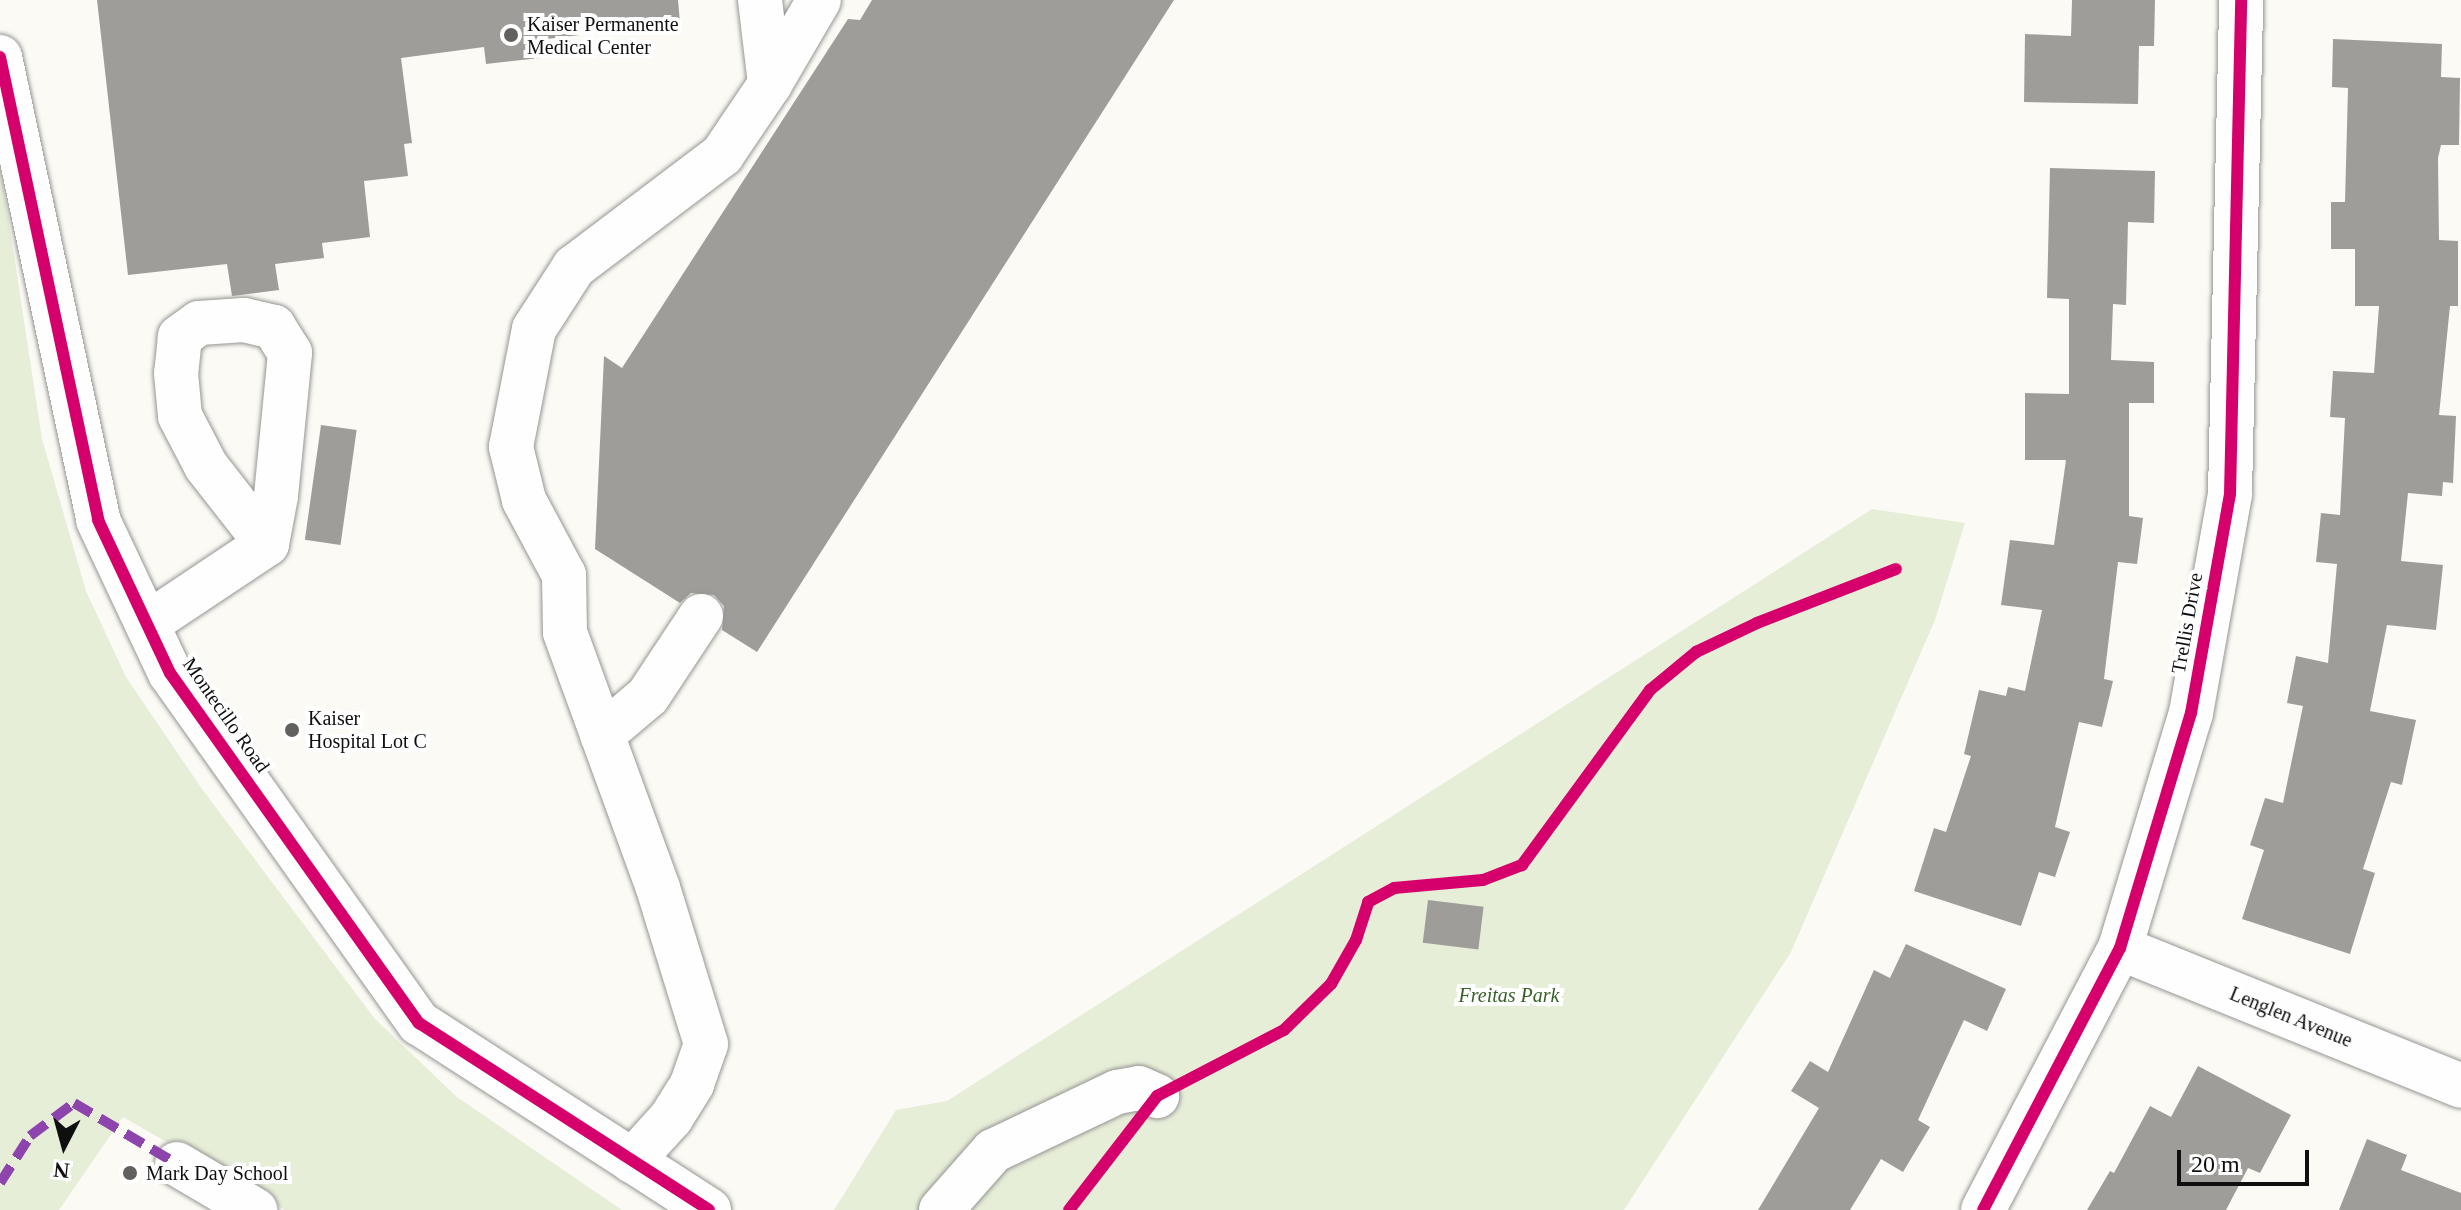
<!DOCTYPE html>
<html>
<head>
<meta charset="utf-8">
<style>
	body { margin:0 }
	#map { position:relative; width:2461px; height:1210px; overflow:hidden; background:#fbfaf5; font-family:Georgia,serif }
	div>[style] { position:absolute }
	.green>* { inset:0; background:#e7eed8 }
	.building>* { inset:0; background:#9f9d9a; transform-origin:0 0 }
	.roads { filter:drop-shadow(0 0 2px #959593) drop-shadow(0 0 2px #959593) }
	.minor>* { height:44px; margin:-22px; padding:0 22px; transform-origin:22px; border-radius:22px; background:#fefefe }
	.quiet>* { height:10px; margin-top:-5px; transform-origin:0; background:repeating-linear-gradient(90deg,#8e44ad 0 20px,transparent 0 30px) }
	.cycleway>* { height:12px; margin:-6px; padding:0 6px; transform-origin:6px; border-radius:6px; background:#d6006c }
	.dots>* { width:22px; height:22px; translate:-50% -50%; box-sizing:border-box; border:4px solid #fff; border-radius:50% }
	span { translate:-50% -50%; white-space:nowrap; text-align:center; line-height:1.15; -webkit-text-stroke:8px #fff; paint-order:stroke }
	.poi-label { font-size:20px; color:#0f0f0f }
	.left { translate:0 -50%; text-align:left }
	.street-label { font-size:20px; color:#0f0f0f }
	.park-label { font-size:20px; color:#376027; font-style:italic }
	.north { position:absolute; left:24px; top:1106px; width:80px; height:80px; -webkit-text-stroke:6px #fff; paint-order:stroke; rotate:186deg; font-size:22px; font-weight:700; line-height:32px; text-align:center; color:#0f0f0f }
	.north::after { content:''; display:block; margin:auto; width:28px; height:36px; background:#0f0f0f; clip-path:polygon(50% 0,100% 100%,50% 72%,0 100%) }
	.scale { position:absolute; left:2177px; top:1150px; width:132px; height:36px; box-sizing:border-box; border:4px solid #0f0f0f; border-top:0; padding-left:10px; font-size:24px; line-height:28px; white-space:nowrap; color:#0f0f0f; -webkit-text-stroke:6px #fff; paint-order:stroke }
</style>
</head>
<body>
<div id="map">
	<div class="green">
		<div style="clip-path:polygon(0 163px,42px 439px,86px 591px,126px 677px,202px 789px,375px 1019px,457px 1097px,622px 1210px,285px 1210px,123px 1117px,59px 1210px,0 1210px)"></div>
		<div style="clip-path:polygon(1872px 509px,1965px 523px,1935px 620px,1791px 952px,1624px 1210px,834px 1210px,896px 1110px,947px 1101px)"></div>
	</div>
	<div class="building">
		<div style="clip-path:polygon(97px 0,678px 0,680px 23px,538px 40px,540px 58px,486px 64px,484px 47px,401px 58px,412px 143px,404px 144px,408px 176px,364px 181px,370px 237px,322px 243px,324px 258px,275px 264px,279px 290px,232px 296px,227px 264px,128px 275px)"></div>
		<div style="clip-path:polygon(872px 0,1174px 0,757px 652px,722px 630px,724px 606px,714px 595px,691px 593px,680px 603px,595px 549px,604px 356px,622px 368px,848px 19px,860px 20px)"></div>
		<div style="clip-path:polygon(2072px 0,2155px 0,2154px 46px,2139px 46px,2138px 104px,2024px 102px,2025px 34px,2071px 36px)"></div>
		<div style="clip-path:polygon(2333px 39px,2442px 44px,2441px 77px,2460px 78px,2459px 145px,2441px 145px,2438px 158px,2439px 240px,2458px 241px,2458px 306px,2450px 306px,2439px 415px,2456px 416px,2453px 483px,2443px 482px,2442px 496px,2408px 493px,2401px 561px,2443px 565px,2436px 630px,2387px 625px,2370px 711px,2416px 720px,2402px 785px,2391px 782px,2363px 869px,2375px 873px,2350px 954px,2242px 919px,2264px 850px,2250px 845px,2265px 798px,2283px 803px,2303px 706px,2287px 703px,2296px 656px,2328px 663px,2337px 564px,2316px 562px,2321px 513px,2340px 515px,2345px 418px,2330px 417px,2333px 371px,2374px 373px,2379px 306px,2355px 306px,2355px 249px,2331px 249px,2331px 202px,2345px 202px,2348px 88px,2332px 87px)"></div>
		<div style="clip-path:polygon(2050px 168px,2155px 171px,2154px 223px,2128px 222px,2126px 305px,2113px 304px,2111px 360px,2154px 362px,2154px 403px,2129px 403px,2129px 516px,2143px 518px,2137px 564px,2118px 562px,2104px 679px,2113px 681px,2102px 727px,2079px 722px,2055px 827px,2070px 832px,2055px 877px,2039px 872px,2021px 926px,1914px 891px,1934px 828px,1946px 832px,1971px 756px,1964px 754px,1979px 690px,2006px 696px,2008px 687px,2025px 691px,2042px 610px,2001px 605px,2010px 540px,2054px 545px,2066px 460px,2025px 460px,2025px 393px,2069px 394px,2069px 299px,2047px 298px)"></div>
		<div style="left:321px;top:425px;width:36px;height:116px;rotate:8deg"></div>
		<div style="left:1428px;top:900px;width:56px;height:43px;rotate:7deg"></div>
		<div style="clip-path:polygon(1906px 944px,2006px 989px,1987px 1031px,1964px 1020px,1918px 1120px,1930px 1127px,1903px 1172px,1881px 1159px,1850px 1210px,1758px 1210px,1819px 1108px,1791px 1091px,1810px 1061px,1828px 1072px,1874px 970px,1890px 978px)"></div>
		<div style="clip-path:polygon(2198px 1066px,2291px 1115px,2260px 1173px,2248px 1168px,2226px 1210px,2087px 1210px,2110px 1171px,2114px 1173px,2150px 1106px,2171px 1117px)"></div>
		<div style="clip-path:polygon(2367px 1139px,2407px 1155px,2401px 1170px,2461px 1193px,2461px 1210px,2339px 1210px)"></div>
	</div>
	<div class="roads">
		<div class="minor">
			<div style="left:0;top:57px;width:473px;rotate:78deg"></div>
			<div style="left:98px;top:520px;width:169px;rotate:64.8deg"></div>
			<div style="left:170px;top:673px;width:430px;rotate:54.6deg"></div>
			<div style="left:419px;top:1023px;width:345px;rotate:32.8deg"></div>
			<div style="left:770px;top:84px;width:97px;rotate:-59.7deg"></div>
			<div style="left:147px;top:624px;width:144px;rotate:-33.7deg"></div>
			<div style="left:267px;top:544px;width:49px;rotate:-79.4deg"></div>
			<div style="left:276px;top:496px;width:144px;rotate:-84.4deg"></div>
			<div style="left:290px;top:353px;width:31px;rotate:-122deg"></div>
			<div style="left:274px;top:327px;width:31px;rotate:-167deg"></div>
			<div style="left:244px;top:320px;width:45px;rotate:176.2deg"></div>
			<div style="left:199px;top:323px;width:24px;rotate:144deg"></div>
			<div style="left:180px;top:337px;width:36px;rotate:96deg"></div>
			<div style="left:176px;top:373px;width:43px;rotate:84.7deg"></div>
			<div style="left:180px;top:416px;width:56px;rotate:62.5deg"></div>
			<div style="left:206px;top:466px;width:99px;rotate:52deg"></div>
			<div style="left:602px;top:735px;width:60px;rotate:-40.3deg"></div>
			<div style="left:648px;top:696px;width:96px;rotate:-56.5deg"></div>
			<div style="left:2120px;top:948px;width:368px;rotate:22deg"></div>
			<div style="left:632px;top:1161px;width:58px;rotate:-47.8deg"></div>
			<div style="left:671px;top:1118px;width:40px;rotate:-58deg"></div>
			<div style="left:692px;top:1084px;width:42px;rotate:-70.7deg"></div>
			<div style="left:706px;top:1044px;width:163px;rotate:-107.1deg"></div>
			<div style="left:658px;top:888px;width:272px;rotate:-110deg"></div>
			<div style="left:565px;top:632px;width:57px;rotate:-91deg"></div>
			<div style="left:564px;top:575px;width:85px;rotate:-118.1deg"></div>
			<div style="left:524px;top:500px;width:55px;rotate:-103.8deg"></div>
			<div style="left:511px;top:447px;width:120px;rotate:-79deg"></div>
			<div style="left:534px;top:329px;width:74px;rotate:-57.2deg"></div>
			<div style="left:574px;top:267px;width:186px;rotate:-37.1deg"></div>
			<div style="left:722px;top:155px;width:86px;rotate:-55.9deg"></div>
			<div style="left:770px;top:84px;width:85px;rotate:-96.8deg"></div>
			<div style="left:177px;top:1164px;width:91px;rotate:30.5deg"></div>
			<div style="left:941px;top:1210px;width:79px;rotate:-48.6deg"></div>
			<div style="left:993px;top:1151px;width:137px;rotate:-25.4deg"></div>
			<div style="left:1117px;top:1092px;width:22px;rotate:-10deg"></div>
			<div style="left:1139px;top:1088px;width:20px;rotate:24deg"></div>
			<div style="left:1983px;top:1210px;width:296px;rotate:-62.4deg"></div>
			<div style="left:2120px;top:948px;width:245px;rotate:-73.2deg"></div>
			<div style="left:2191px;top:713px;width:222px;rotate:-79.9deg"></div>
			<div style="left:2230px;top:494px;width:494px;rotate:-88.7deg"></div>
		</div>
	</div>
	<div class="quiet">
		<div style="left:0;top:1183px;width:56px;rotate:-57.4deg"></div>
		<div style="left:30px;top:1136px;width:55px;rotate:-36.9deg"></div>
		<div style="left:74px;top:1103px;width:120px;rotate:30.6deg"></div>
	</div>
	<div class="cycleway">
		<div style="left:0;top:57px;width:473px;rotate:78deg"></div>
		<div style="left:98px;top:520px;width:169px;rotate:64.8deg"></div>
		<div style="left:170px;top:673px;width:430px;rotate:54.6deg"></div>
		<div style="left:419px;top:1023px;width:345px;rotate:32.8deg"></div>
		<div style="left:1069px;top:1210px;width:144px;rotate:-52.3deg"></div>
		<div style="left:1157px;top:1096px;width:143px;rotate:-27.5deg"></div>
		<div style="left:1284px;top:1030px;width:66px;rotate:-44.4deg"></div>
		<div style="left:1331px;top:984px;width:51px;rotate:-60.4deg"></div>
		<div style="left:1356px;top:940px;width:40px;rotate:-72deg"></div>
		<div style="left:1368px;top:902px;width:30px;rotate:-28deg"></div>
		<div style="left:1394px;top:888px;width:89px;rotate:-5.1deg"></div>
		<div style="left:1483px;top:880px;width:42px;rotate:-21deg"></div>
		<div style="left:1522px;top:865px;width:217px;rotate:-53.8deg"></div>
		<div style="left:1650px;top:690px;width:60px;rotate:-39.6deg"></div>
		<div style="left:1696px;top:652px;width:68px;rotate:-25.4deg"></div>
		<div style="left:1757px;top:623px;width:149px;rotate:-21.2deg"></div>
		<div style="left:1983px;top:1210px;width:296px;rotate:-62.4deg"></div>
		<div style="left:2120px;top:948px;width:245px;rotate:-73.2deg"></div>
		<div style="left:2191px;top:713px;width:222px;rotate:-79.9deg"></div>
		<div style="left:2230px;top:494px;width:494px;rotate:-88.7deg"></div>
	</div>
	<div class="dots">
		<div style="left:511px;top:35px;background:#626160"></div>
		<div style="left:292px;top:730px;background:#626160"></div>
		<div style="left:130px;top:1173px;background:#626160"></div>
	</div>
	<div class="poi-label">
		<span class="left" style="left:527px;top:36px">Kaiser Permanente<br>Medical Center</span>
		<span class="left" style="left:308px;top:730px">Kaiser<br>Hospital Lot C</span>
		<span class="left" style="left:146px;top:1173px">Mark Day School</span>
	</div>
	<div class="street-label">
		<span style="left:2187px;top:623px;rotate:-80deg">Trellis Drive</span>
		<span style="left:226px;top:715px;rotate:55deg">Montecillo Road</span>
		<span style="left:2291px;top:1017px;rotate:22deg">Lenglen Avenue</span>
	</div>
	<div class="park-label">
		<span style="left:1509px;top:995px">Freitas Park</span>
	</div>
	<div class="north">N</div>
	<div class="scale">20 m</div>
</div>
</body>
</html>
